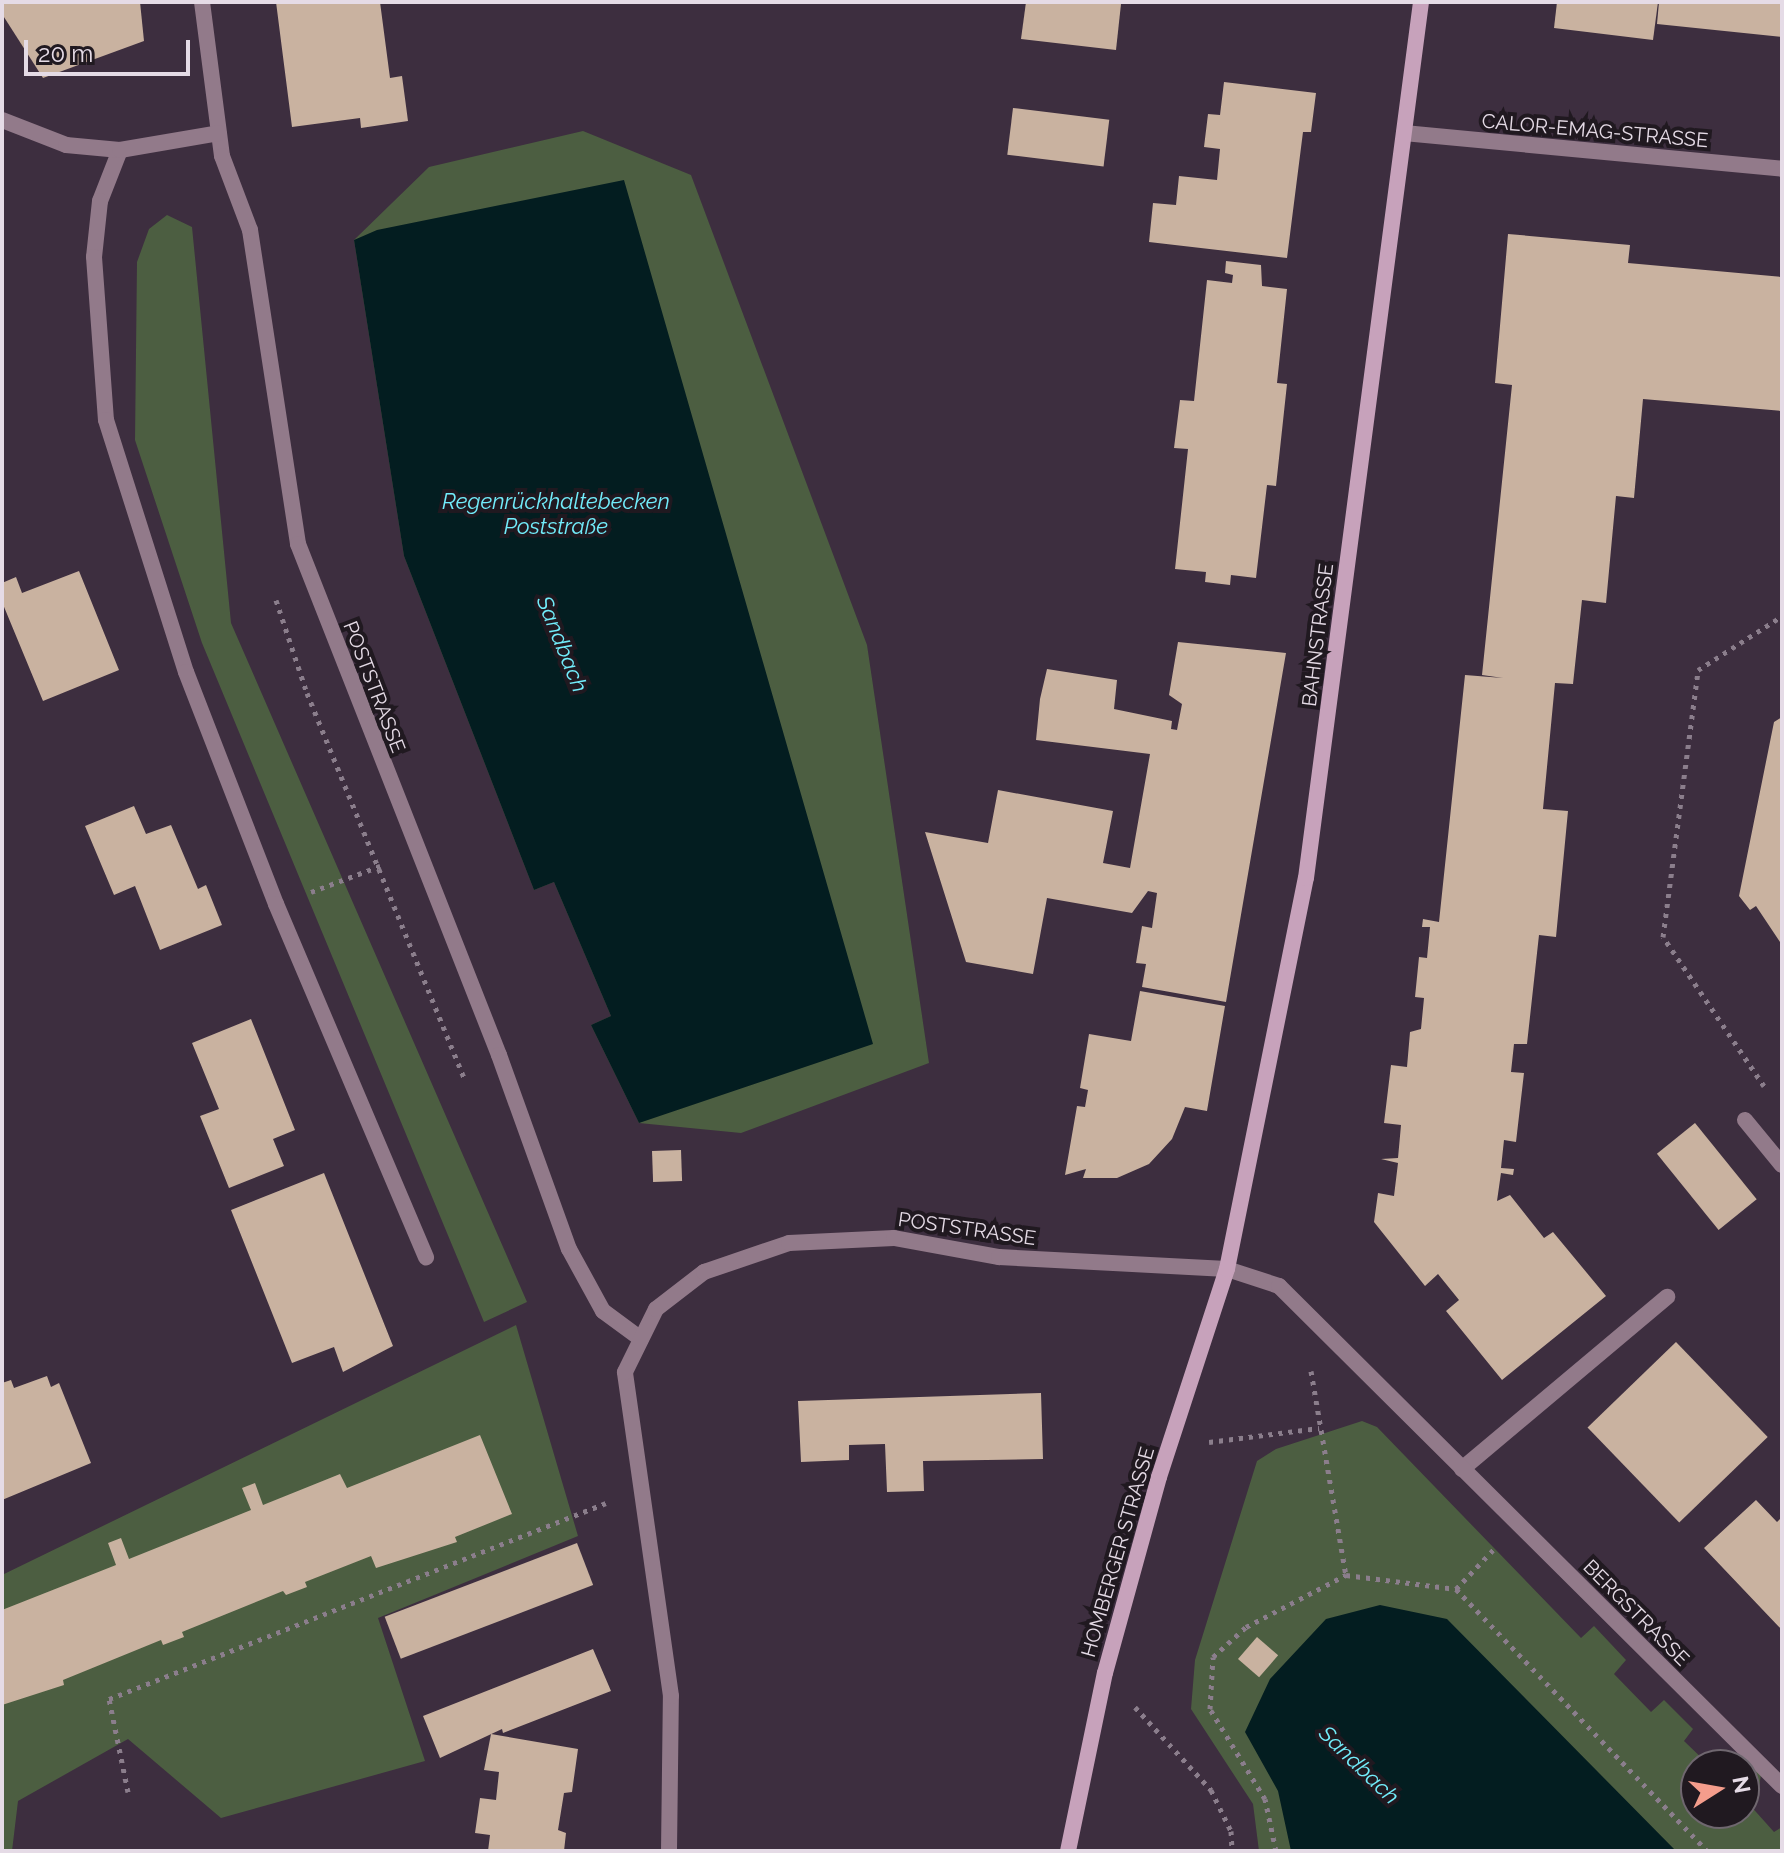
<!DOCTYPE html>
<html>
<head>
<meta charset="utf-8">
<style>
	body { margin:0 }
	#map { position:relative; width:1784px; height:1853px; overflow:hidden; background:#3d2e3f; font-family:Raleway,sans-serif }
	div>[style] { position:absolute }
	.green>* { inset:0; background:#4c5e41 }
	.water>* { inset:0; background:#031d20 }
	.building>* { inset:0; background:#c9b2a0; transform-origin:0 0 }
	.path>* { height:5px; margin-top:-2.5px; transform-origin:0; background:repeating-linear-gradient(90deg,#8b7e8c 0 4px,transparent 0 10px) }
	.service>* { height:16px; margin:-8px; padding:0 8px; transform-origin:8px; border-radius:8px; background:#927a8a }
	.minor>* { height:16px; margin:-8px; padding:0 8px; transform-origin:8px; border-radius:8px; background:#927a8a }
	.secondary>* { height:16px; margin:-8px; padding:0 8px; transform-origin:8px; border-radius:8px; background:#c7a2bb }
	span { translate:-50% -50%; white-space:nowrap; text-align:center; line-height:1.15; -webkit-text-stroke:8px #201920; paint-order:stroke }
	.street-label { font-size:20px; color:#e5dbe6 }
	.water-label { font-size:22px; color:#72edfb; font-style:italic }
	.frame { position:absolute; inset:0; border:4px solid #e5dbe6; pointer-events:none }
	.north { position:absolute; left:1680px; top:1749px; width:80px; height:80px; box-sizing:border-box; background:#201920; border:2px solid #6f676f; border-radius:50%; rotate:79deg; font-size:22px; font-weight:700; line-height:32px; text-align:center; color:#e5dbe6 }
	.north::after { content:''; display:block; margin:auto; width:28px; height:36px; background:#f49d8c; clip-path:polygon(50% 0,100% 100%,50% 72%,0 100%) }
	.scale { position:absolute; left:24px; top:40px; width:166px; height:36px; box-sizing:border-box; border:4px solid #e5dbe6; border-top:0; padding-left:10px; font-size:24px; line-height:28px; white-space:nowrap; color:#e5dbe6; -webkit-text-stroke:6px #201920; paint-order:stroke }
</style>
</head>
<body>
<div id="map">
	<div class="green">
		<div style="clip-path:polygon(583px 131px,691px 175px,867px 645px,929px 1063px,741px 1133px,639px 1123px,591px 1025px,611px 1016px,554px 882px,534px 890px,404px 556px,354px 240px,429px 167px)"></div>
		<div style="clip-path:polygon(167px 215px,192px 227px,231px 623px,527px 1302px,484px 1322px,202px 643px,135px 440px,137px 262px,149px 229px)"></div>
		<div style="clip-path:polygon(516px 1325px,578px 1536px,378px 1618px,425px 1761px,221px 1818px,128px 1739px,18px 1801px,12px 1851px,2px 1851px,2px 1575px)"></div>
		<div style="clip-path:polygon(1362px 1421px,1377px 1427px,1581px 1638px,1594px 1626px,1626px 1660px,1614px 1674px,1651px 1712px,1664px 1700px,1693px 1729px,1684px 1741px,1709px 1765px,1696px 1765px,1696px 1813px,1744px 1813px,1744px 1765px,1728px 1765px,1733px 1760px,1744px 1758px,1761px 1774px,1759px 1788px,1748px 1803px,1774px 1832px,1782px 1827px,1782px 1851px,1259px 1851px,1253px 1804px,1191px 1709px,1195px 1660px,1257px 1461px,1276px 1449px)"></div>
	</div>
	<div class="water">
		<div style="clip-path:polygon(624px 180px,873px 1044px,639px 1123px,591px 1025px,611px 1016px,554px 882px,534px 890px,404px 556px,354px 240px,377px 230px)"></div>
		<div style="clip-path:polygon(1380px 1605px,1447px 1619px,1676px 1851px,1291px 1851px,1278px 1791px,1245px 1732px,1270px 1679px,1326px 1619px)"></div>
	</div>
	<div class="building">
		<div style="clip-path:polygon(2px 2px,140px 2px,144px 41px,43px 78px,2px 14px)"></div>
		<div style="clip-path:polygon(276px 2px,380px 2px,390px 78px,402px 76px,408px 121px,361px 128px,360px 118px,292px 127px)"></div>
		<div style="clip-path:polygon(1026px 2px,1121px 4px,1116px 50px,1021px 39px)"></div>
		<div style="clip-path:polygon(1557px 2px,1658px 2px,1653px 40px,1554px 28px)"></div>
		<div style="clip-path:polygon(1659px 2px,1782px 2px,1782px 37px,1657px 24px)"></div>
		<div style="clip-path:polygon(1224px 82px,1316px 93px,1311px 132px,1303px 132px,1287px 258px,1149px 242px,1153px 203px,1176px 205px,1179px 176px,1217px 180px,1220px 149px,1204px 147px,1208px 114px,1220px 115px)"></div>
		<div style="left:1013px;top:108px;width:97px;height:47px;rotate:7deg"></div>
		<div style="clip-path:polygon(1508px 234px,1630px 245px,1628px 263px,1782px 277px,1782px 411px,1643px 399px,1634px 498px,1616px 496px,1606px 603px,1582px 600px,1573px 684px,1555px 683px,1543px 809px,1568px 811px,1556px 937px,1539px 935px,1527px 1044px,1514px 1044px,1511px 1072px,1524px 1073px,1516px 1142px,1504px 1140px,1501px 1168px,1514px 1169px,1513px 1175px,1501px 1173px,1497px 1201px,1510px 1195px,1544px 1238px,1553px 1232px,1606px 1296px,1502px 1380px,1446px 1311px,1459px 1300px,1438px 1274px,1425px 1286px,1374px 1222px,1378px 1193px,1394px 1196px,1398px 1163px,1381px 1159px,1398px 1158px,1401px 1125px,1384px 1123px,1391px 1065px,1407px 1067px,1410px 1032px,1421px 1029px,1424px 998px,1415px 997px,1419px 957px,1427px 958px,1430px 927px,1422px 927px,1423px 919px,1439px 922px,1465px 675px,1503px 678px,1482px 675px,1512px 385px,1495px 383px)"></div>
		<div style="clip-path:polygon(1226px 261px,1261px 265px,1262px 286px,1287px 289px,1277px 383px,1287px 384px,1276px 486px,1267px 485px,1256px 578px,1231px 575px,1230px 585px,1205px 582px,1206px 572px,1175px 569px,1188px 449px,1174px 448px,1180px 400px,1194px 401px,1207px 280px,1232px 283px,1233px 275px,1225px 273px)"></div>
		<div style="clip-path:polygon(79px 571px,119px 670px,43px 701px,2px 602px,2px 583px,16px 577px,22px 593px)"></div>
		<div style="clip-path:polygon(1178px 642px,1286px 653px,1226px 1002px,1142px 987px,1146px 964px,1136px 963px,1142px 926px,1152px 928px,1157px 893px,1148px 891px,1132px 913px,1047px 898px,1033px 974px,966px 962px,925px 832px,988px 843px,998px 790px,1113px 811px,1103px 863px,1130px 868px,1150px 754px,1036px 740px,1040px 699px,1047px 669px,1117px 680px,1114px 709px,1172px 721px,1171px 729px,1177px 730px,1182px 704px,1169px 695px)"></div>
		<div style="clip-path:polygon(1782px 717px,1782px 945px,1756px 906px,1750px 910px,1739px 896px,1774px 722px)"></div>
		<div style="clip-path:polygon(134px 806px,146px 834px,171px 825px,198px 889px,206px 885px,222px 925px,160px 950px,135px 886px,114px 895px,85px 826px)"></div>
		<div style="clip-path:polygon(1140px 991px,1225px 1006px,1207px 1111px,1185px 1107px,1172px 1139px,1149px 1164px,1117px 1178px,1083px 1178px,1086px 1169px,1065px 1175px,1077px 1106px,1085px 1107px,1088px 1090px,1080px 1088px,1089px 1034px,1131px 1041px)"></div>
		<div style="clip-path:polygon(251px 1019px,295px 1130px,273px 1139px,284px 1166px,229px 1188px,200px 1116px,219px 1109px,192px 1043px)"></div>
		<div style="left:1695px;top:1123px;width:98px;height:49px;rotate:51deg"></div>
		<div style="left:681px;top:1150px;width:31px;height:29px;rotate:88deg"></div>
		<div style="clip-path:polygon(324px 1173px,393px 1346px,343px 1372px,334px 1347px,292px 1363px,231px 1210px)"></div>
		<div style="left:1676px;top:1342px;width:132px;height:123px;rotate:46deg"></div>
		<div style="clip-path:polygon(47px 1376px,51px 1387px,59px 1383px,91px 1463px,2px 1500px,2px 1383px,11px 1380px,14px 1388px)"></div>
		<div style="clip-path:polygon(1041px 1393px,1043px 1459px,923px 1461px,924px 1491px,887px 1492px,885px 1444px,849px 1445px,849px 1460px,801px 1462px,798px 1401px)"></div>
		<div style="clip-path:polygon(480px 1435px,512px 1514px,455px 1537px,457px 1542px,376px 1568px,371px 1556px,305px 1582px,307px 1587px,286px 1595px,283px 1591px,182px 1632px,184px 1637px,163px 1645px,161px 1640px,63px 1680px,64px 1685px,2px 1705px,2px 1610px,116px 1565px,108px 1543px,121px 1538px,129px 1559px,251px 1510px,242px 1488px,255px 1483px,263px 1505px,340px 1474px,347px 1488px)"></div>
		<div style="clip-path:polygon(1756px 1500px,1777px 1522px,1782px 1517px,1782px 1630px,1704px 1548px)"></div>
		<div style="left:577px;top:1543px;width:45px;height:206px;rotate:69deg"></div>
		<div style="left:1257px;top:1637px;width:28px;height:29px;rotate:41deg"></div>
		<div style="clip-path:polygon(593px 1649px,611px 1691px,503px 1733px,502px 1729px,440px 1758px,423px 1716px)"></div>
		<div style="clip-path:polygon(491px 1734px,578px 1749px,572px 1792px,564px 1793px,558px 1830px,566px 1833px,564px 1851px,488px 1851px,490px 1835px,475px 1833px,480px 1798px,496px 1800px,499px 1772px,484px 1770px)"></div>
	</div>
	<div class="path">
		<div style="left:276px;top:600px;width:98px;rotate:71.6deg"></div>
		<div style="left:307px;top:693px;width:416px;rotate:67.8deg"></div>
		<div style="left:311px;top:892px;width:74px;rotate:-20.6deg"></div>
		<div style="left:1764px;top:1086px;width:180px;rotate:-124.1deg"></div>
		<div style="left:1663px;top:937px;width:269px;rotate:-82.5deg"></div>
		<div style="left:1698px;top:670px;width:100px;rotate:-32.7deg"></div>
		<div style="left:1311px;top:1371px;width:207px;rotate:80.3deg"></div>
		<div style="left:1209px;top:1442px;width:111px;rotate:-7.3deg"></div>
		<div style="left:1456px;top:1589px;width:55px;rotate:-46.5deg"></div>
		<div style="left:1135px;top:1707px;width:113px;rotate:47.5deg"></div>
		<div style="left:1211px;top:1790px;width:46px;rotate:64deg"></div>
		<div style="left:1231px;top:1831px;width:20px;rotate:87deg"></div>
		<div style="left:128px;top:1792px;width:95px;rotate:-101.5deg"></div>
		<div style="left:109px;top:1699px;width:534px;rotate:-21.52deg"></div>
		<div style="left:1276px;top:1851px;width:53px;rotate:-101.9deg"></div>
		<div style="left:1265px;top:1799px;width:105px;rotate:-121.4deg"></div>
		<div style="left:1210px;top:1709px;width:52px;rotate:-86.7deg"></div>
		<div style="left:1213px;top:1657px;width:45px;rotate:-42.3deg"></div>
		<div style="left:1246px;top:1627px;width:113px;rotate:-27.5deg"></div>
		<div style="left:1346px;top:1575px;width:111px;rotate:7.3deg"></div>
		<div style="left:1456px;top:1589px;width:363px;rotate:46.2deg"></div>
	</div>
	<div class="service">
		<div style="left:120px;top:150px;width:55px;rotate:111.4deg"></div>
		<div style="left:100px;top:201px;width:56px;rotate:96.1deg"></div>
		<div style="left:94px;top:257px;width:163px;rotate:85.8deg"></div>
		<div style="left:106px;top:420px;width:264px;rotate:72.4deg"></div>
		<div style="left:186px;top:672px;width:249px;rotate:68.8deg"></div>
		<div style="left:276px;top:904px;width:384px;rotate:67deg"></div>
		<div style="left:1745px;top:1120px;width:58px;rotate:50.6deg"></div>
		<div style="left:1462px;top:1469px;width:268px;rotate:-40deg"></div>
	</div>
	<div class="minor">
		<div style="left:202px;top:2px;width:155px;rotate:82.6deg"></div>
		<div style="left:222px;top:156px;width:79px;rotate:69.3deg"></div>
		<div style="left:250px;top:230px;width:318px;rotate:81.3deg"></div>
		<div style="left:298px;top:544px;width:549px;rotate:68.53deg"></div>
		<div style="left:499px;top:1055px;width:206px;rotate:70.2deg"></div>
		<div style="left:569px;top:1249px;width:71px;rotate:61.3deg"></div>
		<div style="left:603px;top:1311px;width:47px;rotate:36.4deg"></div>
		<div style="left:2px;top:120px;width:69px;rotate:21.3deg"></div>
		<div style="left:66px;top:145px;width:54px;rotate:5.3deg"></div>
		<div style="left:120px;top:150px;width:100px;rotate:-9.7deg"></div>
		<div style="left:1404px;top:133px;width:380px;rotate:5.4deg"></div>
		<div style="left:669px;top:1851px;width:155px;rotate:-89.3deg"></div>
		<div style="left:671px;top:1696px;width:327px;rotate:-98.1deg"></div>
		<div style="left:625px;top:1372px;width:70px;rotate:-63.8deg"></div>
		<div style="left:656px;top:1309px;width:61px;rotate:-37.6deg"></div>
		<div style="left:704px;top:1272px;width:90px;rotate:-18.8deg"></div>
		<div style="left:789px;top:1243px;width:105px;rotate:-2.7deg"></div>
		<div style="left:894px;top:1238px;width:107px;rotate:10.3deg"></div>
		<div style="left:999px;top:1257px;width:228px;rotate:3deg"></div>
		<div style="left:1227px;top:1269px;width:55px;rotate:18.1deg"></div>
		<div style="left:1279px;top:1286px;width:709px;rotate:44.83deg"></div>
	</div>
	<div class="secondary">
		<div style="left:1068px;top:1851px;width:182px;rotate:-78.3deg"></div>
		<div style="left:1105px;top:1673px;width:203px;rotate:-74.6deg"></div>
		<div style="left:1159px;top:1477px;width:219px;rotate:-71.9deg"></div>
		<div style="left:1227px;top:1269px;width:399px;rotate:-78.6deg"></div>
		<div style="left:1306px;top:878px;width:884px;rotate:-82.52deg"></div>
	</div>
	<div class="street-label">
		<span style="left:1595px;top:131px;rotate:5deg">CALOR-EMAG-STRASSE</span>
		<span style="left:1318px;top:635px;rotate:-83deg">BAHNSTRASSE</span>
		<span style="left:374px;top:687px;rotate:69deg">POSTSTRASSE</span>
		<span style="left:967px;top:1229px;rotate:8deg">POSTSTRASSE</span>
		<span style="left:1118px;top:1552px;rotate:-74deg">HOMBERGER STRASSE</span>
		<span style="left:1636px;top:1613px;rotate:45deg">BERGSTRASSE</span>
	</div>
	<div class="water-label">
		<span style="left:556px;top:514px">Regenrückhaltebecken<br>Poststraße</span>
		<span style="left:562px;top:644px;rotate:68deg">Sandbach</span>
		<span style="left:1359px;top:1765px;rotate:44deg">Sandbach</span>
	</div>
	<div class="frame"></div>
	<div class="north">N</div>
	<div class="scale">20 m</div>
</div>
</body>
</html>
